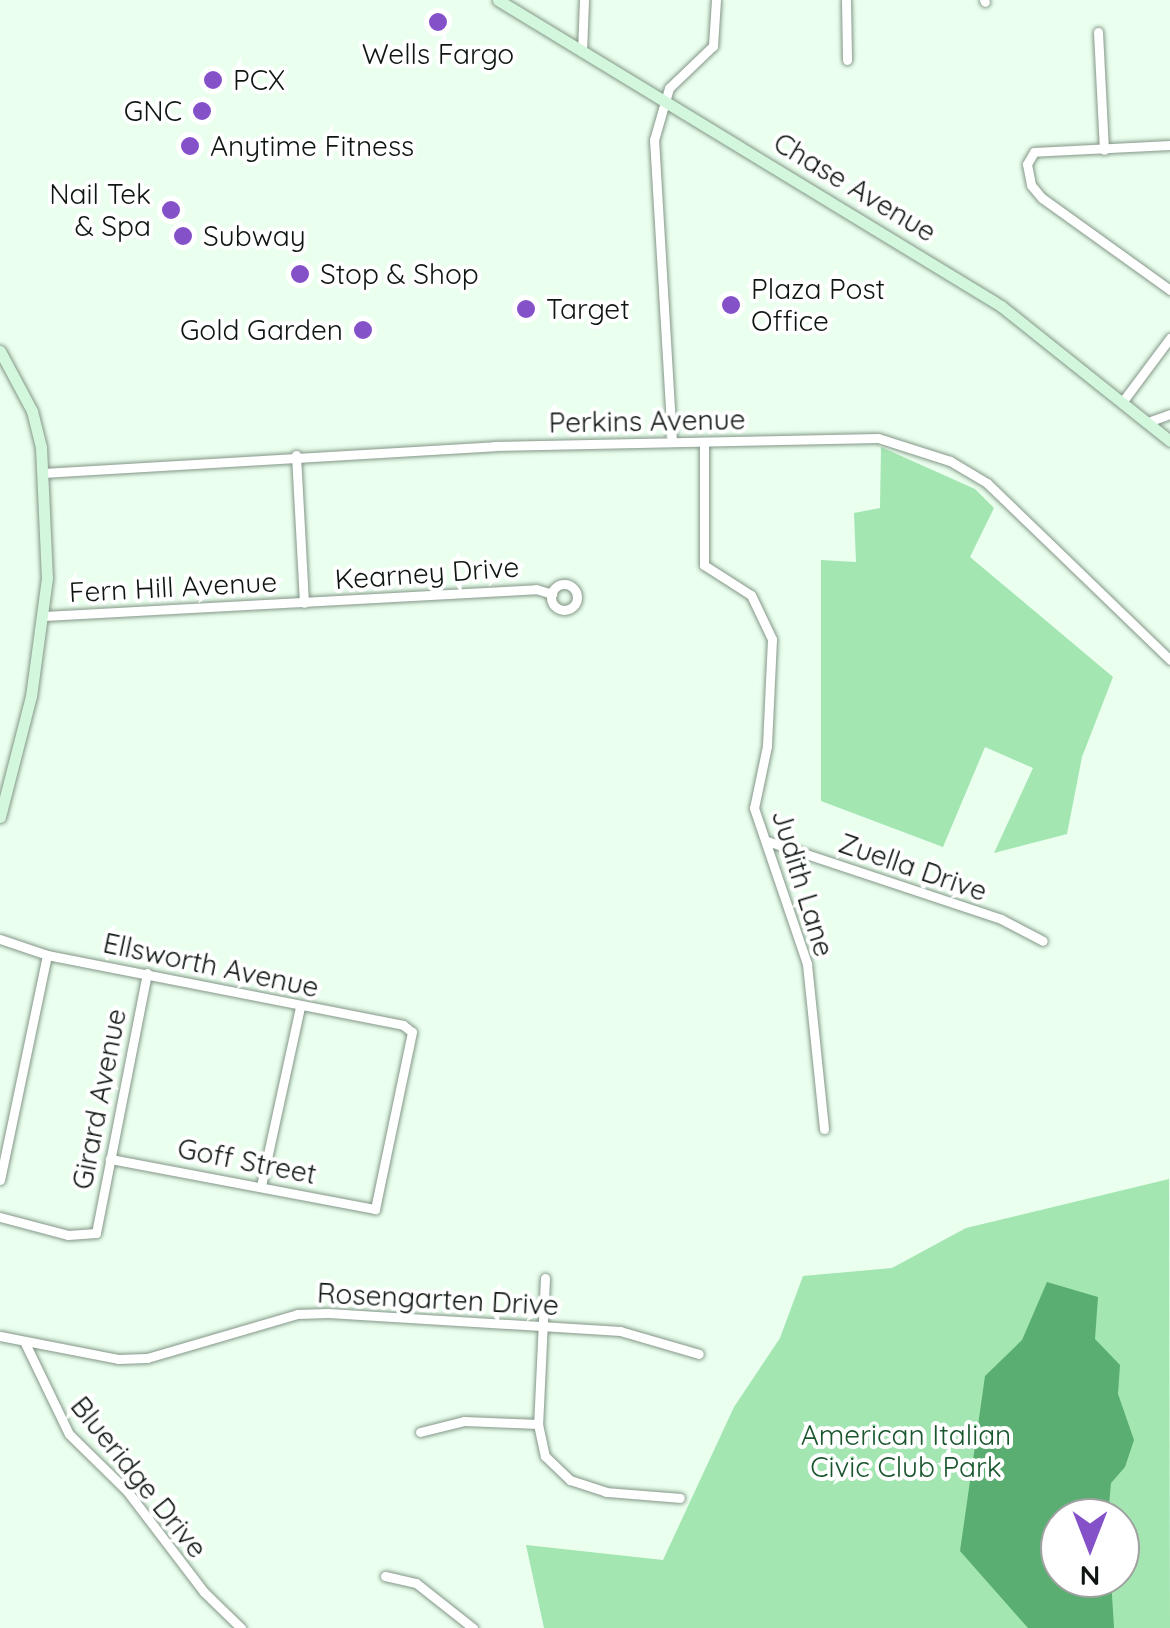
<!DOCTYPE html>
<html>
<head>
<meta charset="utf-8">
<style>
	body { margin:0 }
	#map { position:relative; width:1170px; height:1628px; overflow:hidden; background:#eaffee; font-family:Quicksand,sans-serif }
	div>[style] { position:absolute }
	.green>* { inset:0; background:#a3e6b2 }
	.water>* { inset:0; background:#5aae71 }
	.roads { filter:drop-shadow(0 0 2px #849788) drop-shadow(0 0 2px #849788) }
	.street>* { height:9px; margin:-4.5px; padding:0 4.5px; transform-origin:4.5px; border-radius:4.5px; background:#fff }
	.street>.ring { margin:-4.5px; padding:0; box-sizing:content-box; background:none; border:9px solid #fff; border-radius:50% }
	.secondary>* { height:11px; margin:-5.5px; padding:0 5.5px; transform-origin:5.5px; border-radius:5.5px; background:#d3f7dd }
	.dots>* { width:28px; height:28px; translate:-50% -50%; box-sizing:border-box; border:5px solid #fff; border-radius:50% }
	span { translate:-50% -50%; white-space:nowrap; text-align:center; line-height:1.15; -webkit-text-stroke:8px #fff; paint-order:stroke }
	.poi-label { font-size:28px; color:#0f1611 }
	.left { translate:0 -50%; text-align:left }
	.right { translate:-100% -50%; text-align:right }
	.street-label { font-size:28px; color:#0f1611 }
	.park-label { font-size:28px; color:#19552d }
	.north { position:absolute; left:1040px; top:1498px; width:100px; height:100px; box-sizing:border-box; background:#fff; border:2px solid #9fa2a0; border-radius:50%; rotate:180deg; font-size:28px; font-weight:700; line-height:40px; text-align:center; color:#0f1611 }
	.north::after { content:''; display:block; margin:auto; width:35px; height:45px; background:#8551c9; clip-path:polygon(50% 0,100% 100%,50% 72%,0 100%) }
</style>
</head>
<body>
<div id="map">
	<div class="green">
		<div style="clip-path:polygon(881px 447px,975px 489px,994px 508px,970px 557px,1113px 677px,1082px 757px,1067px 834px,994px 853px,1033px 768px,985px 747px,943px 847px,821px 801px,821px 560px,856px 562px,854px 513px,880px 508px)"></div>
		<div style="clip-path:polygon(evenodd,1169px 1179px,1170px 1628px,544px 1628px,526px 1545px,663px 1560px,734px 1407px,780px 1338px,803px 1276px,892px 1268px,966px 1228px,1169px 1179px,1060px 1518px,1120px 1518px,1120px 1578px,1060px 1578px,1060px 1518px)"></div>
	</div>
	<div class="water">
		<div style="clip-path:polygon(1047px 1282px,1098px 1297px,1095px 1339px,1120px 1365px,1118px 1394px,1134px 1440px,1125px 1467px,1111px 1483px,1109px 1506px,1101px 1518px,1060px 1518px,1060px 1578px,1111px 1578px,1114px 1628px,1028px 1628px,960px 1551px,985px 1376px,1022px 1340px)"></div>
	</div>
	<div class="roads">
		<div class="street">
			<div style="left:846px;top:0;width:60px;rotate:89deg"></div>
			<div style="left:984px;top:0;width:2px;rotate:63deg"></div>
			<div style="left:1098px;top:32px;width:118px;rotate:87.1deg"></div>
			<div style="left:582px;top:52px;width:52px;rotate:-87.8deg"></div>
			<div style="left:1170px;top:145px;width:136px;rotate:177.1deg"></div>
			<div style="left:1034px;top:152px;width:14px;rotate:120deg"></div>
			<div style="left:1027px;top:164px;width:21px;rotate:79deg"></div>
			<div style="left:1031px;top:185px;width:17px;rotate:50deg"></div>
			<div style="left:1042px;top:198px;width:158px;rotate:35.7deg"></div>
			<div style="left:1123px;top:401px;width:79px;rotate:-53.3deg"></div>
			<div style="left:1148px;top:422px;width:23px;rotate:-20deg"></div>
			<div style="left:672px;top:442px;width:303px;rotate:-93.4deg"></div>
			<div style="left:654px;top:140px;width:54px;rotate:-73.9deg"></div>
			<div style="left:669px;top:88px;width:61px;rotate:-43.7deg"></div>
			<div style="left:713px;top:46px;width:46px;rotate:-86.3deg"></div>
			<div style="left:704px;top:443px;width:122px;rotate:90deg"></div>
			<div style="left:704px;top:565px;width:56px;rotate:32.6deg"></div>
			<div style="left:751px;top:595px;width:49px;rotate:64.5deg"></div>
			<div style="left:772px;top:639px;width:107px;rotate:92.7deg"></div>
			<div style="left:767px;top:746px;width:63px;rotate:101.8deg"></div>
			<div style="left:754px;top:808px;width:165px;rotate:71.2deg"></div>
			<div style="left:807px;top:964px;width:166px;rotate:84.1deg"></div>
			<div style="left:296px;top:455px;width:148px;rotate:86.9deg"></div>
			<div style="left:43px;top:473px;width:452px;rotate:-3.4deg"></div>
			<div style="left:494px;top:446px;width:384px;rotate:-1.2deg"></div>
			<div style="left:878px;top:438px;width:76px;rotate:17.7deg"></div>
			<div style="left:950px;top:461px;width:43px;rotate:30.7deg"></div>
			<div style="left:987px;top:483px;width:255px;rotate:44deg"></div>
			<div class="ring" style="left:551px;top:584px;width:17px;height:17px"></div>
			<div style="left:44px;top:616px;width:493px;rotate:-3.1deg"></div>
			<div style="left:536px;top:589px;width:17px;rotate:17deg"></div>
			<div style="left:767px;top:841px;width:247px;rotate:18.4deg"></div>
			<div style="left:1001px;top:919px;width:47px;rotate:27.6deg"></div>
			<div style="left:0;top:939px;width:50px;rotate:18.8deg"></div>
			<div style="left:47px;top:955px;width:363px;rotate:11.1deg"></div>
			<div style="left:403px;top:1025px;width:11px;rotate:38deg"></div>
			<div style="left:412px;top:1032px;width:181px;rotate:101.8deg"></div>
			<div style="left:375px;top:1209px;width:270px;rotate:-169.3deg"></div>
			<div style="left:0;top:1180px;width:230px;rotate:-78.2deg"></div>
			<div style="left:261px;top:1186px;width:183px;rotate:-77.7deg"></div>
			<div style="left:0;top:1217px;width:70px;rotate:14.8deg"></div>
			<div style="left:68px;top:1235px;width:28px;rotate:-4deg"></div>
			<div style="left:96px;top:1233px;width:265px;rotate:-78.9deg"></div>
			<div style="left:545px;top:1278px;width:146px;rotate:92.7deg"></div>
			<div style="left:538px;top:1424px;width:33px;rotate:78deg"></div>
			<div style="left:545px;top:1456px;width:35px;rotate:44deg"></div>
			<div style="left:570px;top:1480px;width:38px;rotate:18deg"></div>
			<div style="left:606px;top:1492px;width:74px;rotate:4.6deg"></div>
			<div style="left:0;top:1336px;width:120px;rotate:11deg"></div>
			<div style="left:118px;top:1359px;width:29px;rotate:-2deg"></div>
			<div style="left:147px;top:1358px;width:156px;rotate:-16.3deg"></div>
			<div style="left:297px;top:1314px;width:31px;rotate:-2deg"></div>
			<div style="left:328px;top:1313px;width:293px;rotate:3.5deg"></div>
			<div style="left:620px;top:1331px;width:82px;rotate:16.2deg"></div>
			<div style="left:24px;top:1341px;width:103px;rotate:64.2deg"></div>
			<div style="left:69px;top:1434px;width:81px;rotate:44.5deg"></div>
			<div style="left:127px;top:1491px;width:127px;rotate:52.7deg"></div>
			<div style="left:204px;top:1592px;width:52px;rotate:44.2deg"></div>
			<div style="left:420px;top:1432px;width:45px;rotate:-14deg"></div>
			<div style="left:464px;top:1421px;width:74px;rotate:2.3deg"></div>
			<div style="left:385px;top:1576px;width:32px;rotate:13deg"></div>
			<div style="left:416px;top:1583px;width:73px;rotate:38.3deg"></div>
		</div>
		<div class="secondary">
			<div style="left:498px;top:0;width:589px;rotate:31.31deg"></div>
			<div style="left:1001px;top:306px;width:216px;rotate:38.6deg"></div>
			<div style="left:0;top:351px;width:68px;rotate:61.9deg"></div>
			<div style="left:32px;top:411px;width:37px;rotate:76deg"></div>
			<div style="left:41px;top:447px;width:131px;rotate:87.4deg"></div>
			<div style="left:47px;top:578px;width:119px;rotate:97.7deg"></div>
			<div style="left:31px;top:696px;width:125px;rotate:104.4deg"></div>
		</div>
	</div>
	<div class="dots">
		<div style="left:438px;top:22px;background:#8551c9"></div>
		<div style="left:213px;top:80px;background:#8551c9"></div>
		<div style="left:202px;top:111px;background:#8551c9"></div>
		<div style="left:190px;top:146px;background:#8551c9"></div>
		<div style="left:171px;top:210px;background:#8551c9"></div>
		<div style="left:183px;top:236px;background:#8551c9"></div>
		<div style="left:300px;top:274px;background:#8551c9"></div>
		<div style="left:731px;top:305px;background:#8551c9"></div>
		<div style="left:526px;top:309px;background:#8551c9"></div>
		<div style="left:363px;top:330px;background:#8551c9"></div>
	</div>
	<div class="poi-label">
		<span style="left:438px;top:54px">Wells Fargo</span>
		<span class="left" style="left:233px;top:80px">PCX</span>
		<span class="right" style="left:182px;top:111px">GNC</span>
		<span class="left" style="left:210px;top:146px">Anytime Fitness</span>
		<span class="right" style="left:151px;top:210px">Nail Tek<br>&amp; Spa</span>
		<span class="left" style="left:203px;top:236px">Subway</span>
		<span class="left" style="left:320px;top:274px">Stop &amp; Shop</span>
		<span class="left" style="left:751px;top:305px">Plaza Post<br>Office</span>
		<span class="left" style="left:546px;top:309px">Target</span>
		<span class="right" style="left:343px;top:330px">Gold Garden</span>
	</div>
	<div class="street-label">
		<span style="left:855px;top:187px;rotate:31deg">Chase Avenue</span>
		<span style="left:647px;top:421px;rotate:-1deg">Perkins Avenue</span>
		<span style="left:427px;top:573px;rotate:-4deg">Kearney Drive</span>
		<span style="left:173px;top:587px;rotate:-3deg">Fern Hill Avenue</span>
		<span style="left:913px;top:867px;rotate:19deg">Zuella Drive</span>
		<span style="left:803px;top:883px;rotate:73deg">Judith Lane</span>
		<span style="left:211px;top:965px;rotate:12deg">Ellsworth Avenue</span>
		<span style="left:99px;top:1099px;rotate:-79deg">Girard Avenue</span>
		<span style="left:247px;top:1161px;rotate:11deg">Goff Street</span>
		<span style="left:438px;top:1299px;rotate:3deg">Rosengarten Drive</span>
		<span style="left:139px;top:1477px;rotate:51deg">Blueridge Drive</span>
	</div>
	<div class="park-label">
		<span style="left:906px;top:1451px">American Italian<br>Civic Club Park</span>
	</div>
	<div class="north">N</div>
</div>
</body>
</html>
